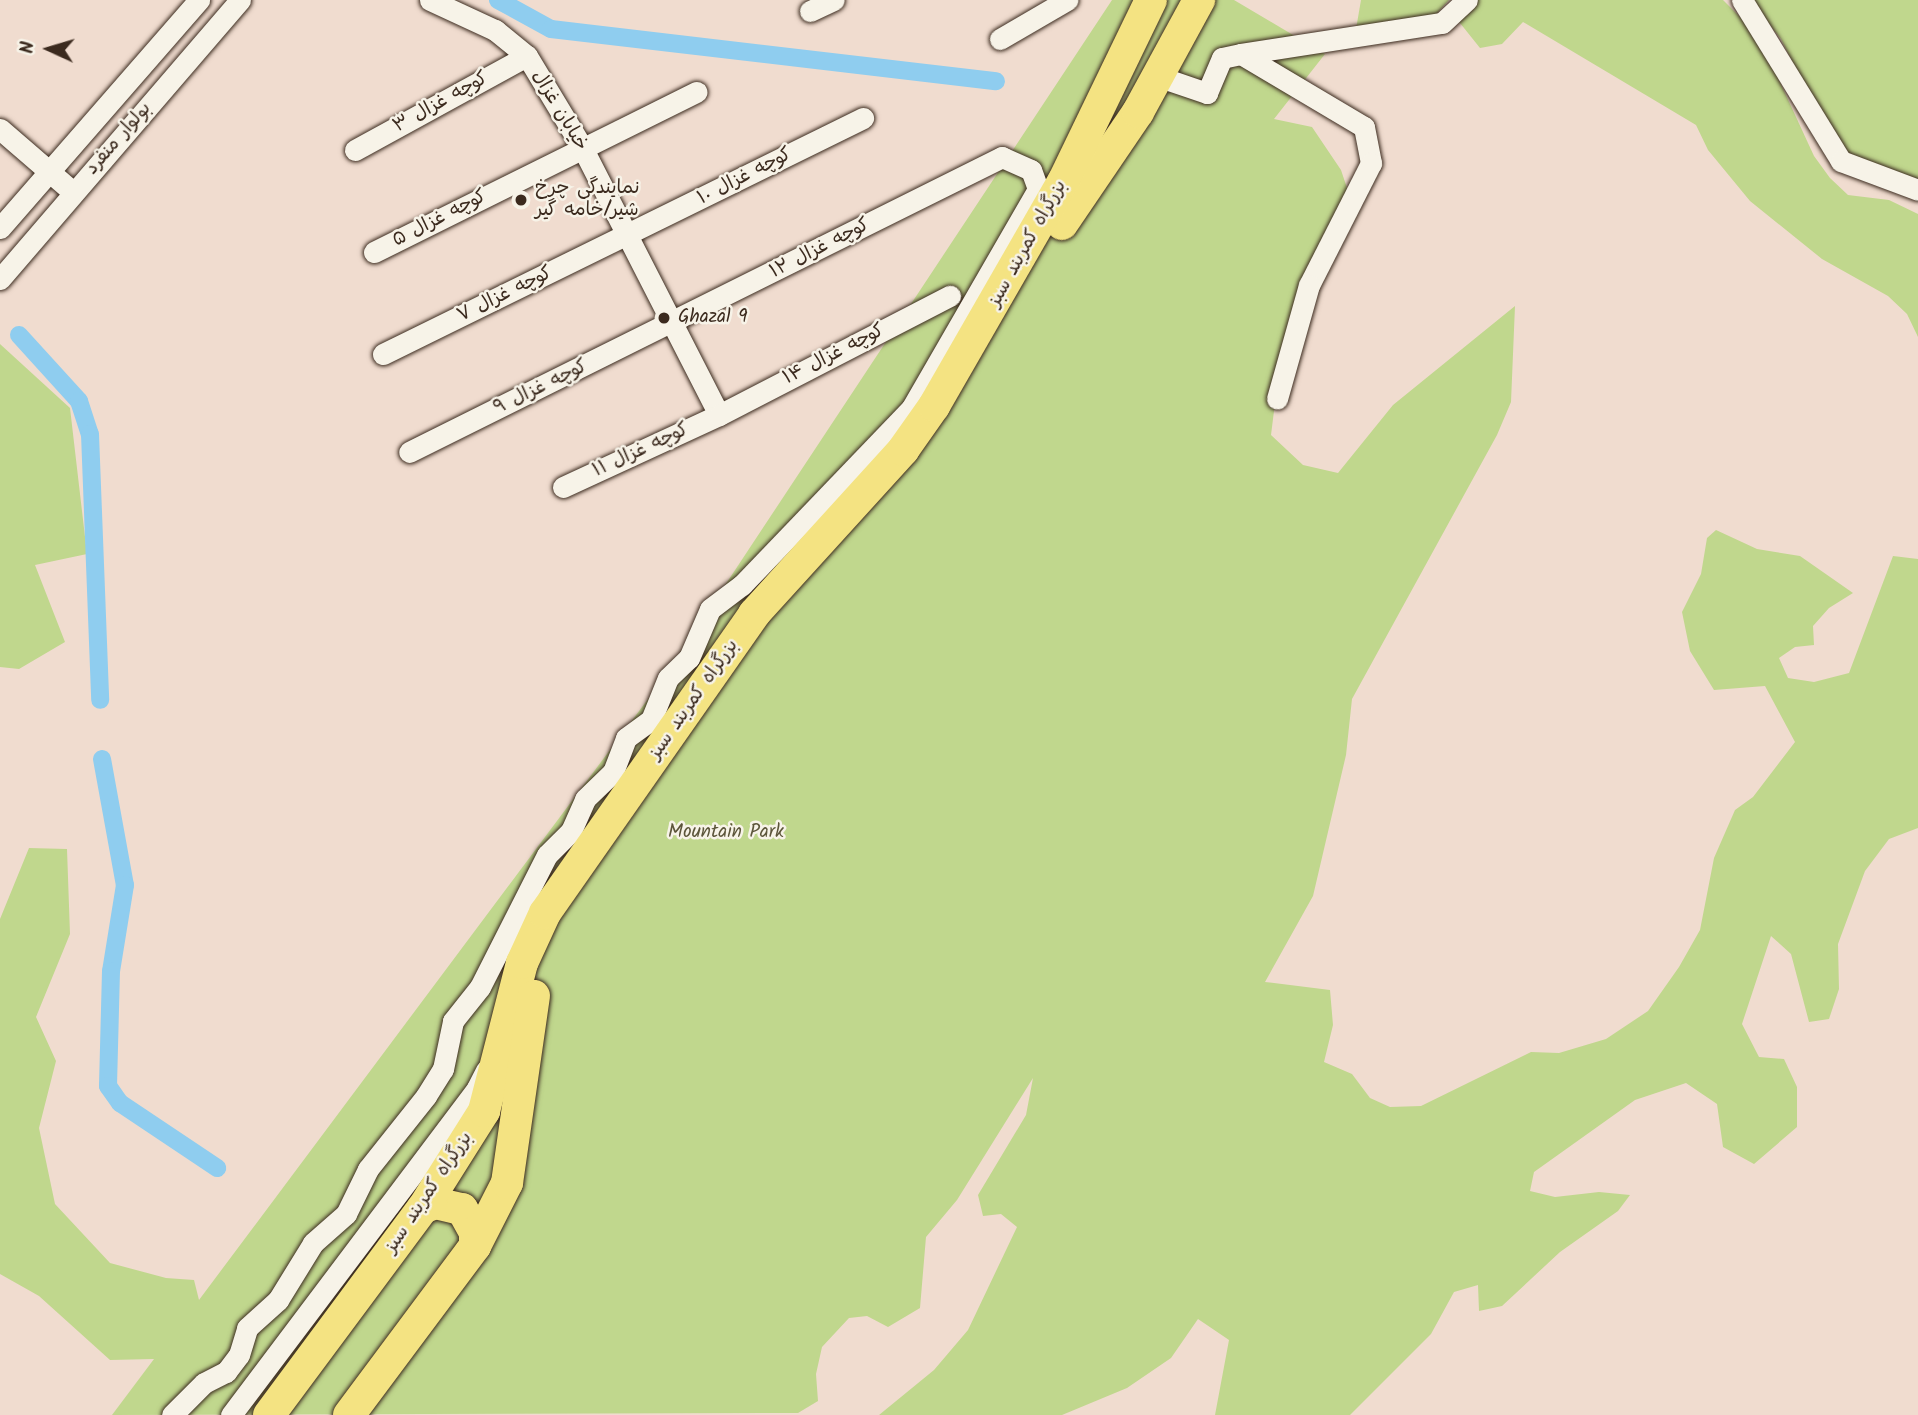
<!DOCTYPE html>
<html>
<head>
<meta charset="utf-8">
<style>
	body { margin:0 }
	#map { position:relative; width:1918px; height:1415px; overflow:hidden; background:#f0dccf; font-family:Kalam,"Playpen Sans Arabic",sans-serif }
	div>[style] { position:absolute }
	.green>* { inset:0; background:#c0d78d }
	.canal>* { height:18px; margin:-9px; padding:0 9px; transform-origin:9px; border-radius:9px; background:#8fcdef }
	.roads { filter:drop-shadow(0 0 2px #3b2a1e) drop-shadow(0 0 2px #3b2a1e) }
	.minor>* { height:21px; margin:-10.5px; padding:0 10.5px; transform-origin:10.5px; border-radius:10.5px; background:#f7f3e8 }
	.highway>* { height:32px; margin:-16px; padding:0 16px; transform-origin:16px; border-radius:16px; background:#f4e382 }
	.dots>* { width:19px; height:19px; translate:-50% -50%; box-sizing:border-box; border:4px solid #f7f3e8; border-radius:50% }
	span { translate:-50% -50%; white-space:nowrap; text-align:center; line-height:1.15; -webkit-text-stroke:5px #f7f3e8; paint-order:stroke }
	.street-label { font-size:19px; color:#3b2a1e }
	.poi-label { font-size:19px; color:#3b2a1e }
	.left { translate:0 -50%; text-align:left }
	.park-label { font-size:19px; color:#5c553a }
	.north { position:absolute; left:14px; top:14px; width:70px; height:70px; -webkit-text-stroke:5px #f7f3e8; paint-order:stroke; rotate:274deg; font-size:19px; font-weight:700; line-height:28px; text-align:center; color:#3b2a1e }
	.north::after { content:''; display:block; margin:auto; width:24px; height:32px; background:#3b2a1e; clip-path:polygon(50% 0,100% 100%,50% 72%,0 100%) }
</style>
</head>
<body>
<div id="map">
	<div class="green">
		<div style="clip-path:polygon(1112px 0,1234px 0,1325px 54px,1274px 119px,1312px 127px,1341px 170px,1353px 206px,1281px 355px,1271px 435px,1303px 465px,1338px 473px,1393px 405px,1515px 306px,1511px 402px,1497px 435px,1352px 699px,1346px 755px,1313px 896px,1265px 982px,1330px 990px,1333px 1025px,1324px 1062px,1352px 1074px,1370px 1098px,1390px 1107px,1421px 1106px,1531px 1052px,1559px 1053px,1606px 1039px,1648px 1011px,1679px 967px,1700px 930px,1714px 858px,1735px 810px,1753px 797px,1795px 742px,1765px 686px,1714px 690px,1690px 651px,1682px 612px,1701px 574px,1707px 538px,1716px 530px,1757px 549px,1800px 556px,1853px 593px,1829px 608px,1813px 626px,1814px 645px,1795px 647px,1779px 658px,1788px 678px,1814px 682px,1849px 673px,1893px 556px,1918px 559px,1918px 828px,1889px 839px,1865px 871px,1838px 944px,1839px 989px,1829px 1019px,1809px 1022px,1791px 954px,1771px 936px,1742px 1024px,1759px 1057px,1784px 1059px,1797px 1087px,1797px 1127px,1754px 1164px,1723px 1147px,1717px 1104px,1686px 1083px,1635px 1100px,1534px 1172px,1530px 1191px,1555px 1197px,1599px 1192px,1630px 1195px,1618px 1211px,1560px 1252px,1502px 1306px,1479px 1311px,1478px 1285px,1454px 1292px,1431px 1334px,1350px 1415px,1215px 1415px,1229px 1340px,1198px 1319px,1171px 1358px,1127px 1388px,1062px 1415px,879px 1415px,934px 1370px,968px 1330px,1017px 1227px,1001px 1214px,983px 1216px,978px 1195px,1026px 1115px,1033px 1078px,957px 1200px,926px 1237px,920px 1308px,888px 1327px,867px 1316px,849px 1318px,822px 1347px,816px 1374px,818px 1401px,798px 1413px,112px 1415px,154px 1359px,110px 1360px,39px 1296px,0 1274px,0 919px,29px 848px,67px 849px,70px 934px,36px 1017px,56px 1061px,39px 1128px,55px 1204px,110px 1263px,166px 1278px,194px 1280px,199px 1300px,663px 679px)"></div>
		<div style="clip-path:polygon(1361px 0,1449px 0,1430px 21px,1355px 35px)"></div>
		<div style="clip-path:polygon(1472px 0,1723px 0,1749px 26px,1766px 52px,1814px 156px,1830px 178px,1848px 195px,1889px 200px,1918px 214px,1918px 337px,1907px 314px,1888px 296px,1822px 259px,1750px 201px,1708px 150px,1696px 125px,1523px 22px,1502px 44px,1480px 48px,1456px 18px)"></div>
		<div style="clip-path:polygon(1750px 0,1918px 0,1918px 190px,1881px 182px,1831px 139px,1781px 39px)"></div>
		<div style="clip-path:polygon(0 344px,70px 408px,87px 554px,35px 565px,65px 642px,19px 669px,0 667px)"></div>
	</div>
	<div class="canal">
		<div style="left:498px;top:0;width:60px;rotate:28.7deg"></div>
		<div style="left:551px;top:29px;width:448px;rotate:6.7deg"></div>
		<div style="left:19px;top:335px;width:89px;rotate:47.7deg"></div>
		<div style="left:79px;top:401px;width:35px;rotate:72deg"></div>
		<div style="left:90px;top:434px;width:266px;rotate:87.8deg"></div>
		<div style="left:102px;top:759px;width:128px;rotate:79.7deg"></div>
		<div style="left:125px;top:885px;width:87px;rotate:99.2deg"></div>
		<div style="left:111px;top:971px;width:115px;rotate:91.5deg"></div>
		<div style="left:108px;top:1086px;width:21px;rotate:55deg"></div>
		<div style="left:120px;top:1103px;width:117px;rotate:33.8deg"></div>
	</div>
	<div class="roads">
		<div class="minor">
			<div style="left:430px;top:0;width:72px;rotate:24.8deg"></div>
			<div style="left:495px;top:30px;width:41px;rotate:39.1deg"></div>
			<div style="left:527px;top:56px;width:106px;rotate:58.9deg"></div>
			<div style="left:582px;top:147px;width:301px;rotate:62.9deg"></div>
			<div style="left:1742px;top:0;width:189px;rotate:58.4deg"></div>
			<div style="left:1841px;top:161px;width:82px;rotate:20.6deg"></div>
			<div style="left:810px;top:11px;width:26px;rotate:-25deg"></div>
			<div style="left:1000px;top:39px;width:78px;rotate:-30.2deg"></div>
			<div style="left:1241px;top:54px;width:203px;rotate:-8.8deg"></div>
			<div style="left:1442px;top:23px;width:34px;rotate:-43deg"></div>
			<div style="left:1157px;top:76px;width:53px;rotate:18.8deg"></div>
			<div style="left:1207px;top:93px;width:38px;rotate:-67deg"></div>
			<div style="left:1222px;top:58px;width:19px;rotate:-12deg"></div>
			<div style="left:1241px;top:54px;width:143px;rotate:30.7deg"></div>
			<div style="left:1364px;top:127px;width:37px;rotate:79deg"></div>
			<div style="left:1371px;top:163px;width:137px;rotate:116.9deg"></div>
			<div style="left:1309px;top:285px;width:118px;rotate:105.7deg"></div>
			<div style="left:0;top:129px;width:96px;rotate:40.8deg"></div>
			<div style="left:355px;top:150px;width:196px;rotate:-28.7deg"></div>
			<div style="left:0;top:228px;width:303px;rotate:-48.9deg"></div>
			<div style="left:374px;top:252px;width:360px;rotate:-26.4deg"></div>
			<div style="left:0;top:279px;width:368px;rotate:-49.3deg"></div>
			<div style="left:383px;top:354px;width:535px;rotate:-26.18deg"></div>
			<div style="left:563px;top:487px;width:172px;rotate:-24.8deg"></div>
			<div style="left:719px;top:415px;width:260px;rotate:-27.3deg"></div>
			<div style="left:172px;top:1415px;width:45px;rotate:-45deg"></div>
			<div style="left:204px;top:1383px;width:25px;rotate:-27deg"></div>
			<div style="left:226px;top:1372px;width:21px;rotate:-53deg"></div>
			<div style="left:239px;top:1355px;width:28px;rotate:-73deg"></div>
			<div style="left:247px;top:1328px;width:42px;rotate:-42.1deg"></div>
			<div style="left:278px;top:1300px;width:67px;rotate:-58.4deg"></div>
			<div style="left:313px;top:1243px;width:44px;rotate:-41.3deg"></div>
			<div style="left:346px;top:1214px;width:50px;rotate:-63.9deg"></div>
			<div style="left:368px;top:1169px;width:93px;rotate:-51.5deg"></div>
			<div style="left:426px;top:1096px;width:32px;rotate:-58deg"></div>
			<div style="left:443px;top:1069px;width:49px;rotate:-78.2deg"></div>
			<div style="left:453px;top:1021px;width:43px;rotate:-51.5deg"></div>
			<div style="left:480px;top:987px;width:148px;rotate:-63.1deg"></div>
			<div style="left:547px;top:855px;width:34px;rotate:-45deg"></div>
			<div style="left:571px;top:831px;width:35px;rotate:-66deg"></div>
			<div style="left:585px;top:799px;width:39px;rotate:-44deg"></div>
			<div style="left:613px;top:772px;width:36px;rotate:-69deg"></div>
			<div style="left:626px;top:738px;width:31px;rotate:-36deg"></div>
			<div style="left:651px;top:720px;width:45px;rotate:-68deg"></div>
			<div style="left:668px;top:678px;width:29px;rotate:-44deg"></div>
			<div style="left:689px;top:658px;width:53px;rotate:-66.8deg"></div>
			<div style="left:710px;top:609px;width:40px;rotate:-37deg"></div>
			<div style="left:742px;top:585px;width:244px;rotate:-46.2deg"></div>
			<div style="left:911px;top:409px;width:254px;rotate:-60deg"></div>
			<div style="left:1038px;top:189px;width:20px;rotate:-110deg"></div>
			<div style="left:1031px;top:170px;width:32px;rotate:-156deg"></div>
			<div style="left:1002px;top:157px;width:662px;rotate:153.55deg"></div>
			<div style="left:231px;top:1415px;width:409px;rotate:-53deg"></div>
			<div style="left:477px;top:1088px;width:20px;rotate:-63deg"></div>
		</div>
		<div class="highway">
			<div style="left:1062px;top:224px;width:135px;rotate:-55.8deg"></div>
			<div style="left:1138px;top:112px;width:128px;rotate:-61.4deg"></div>
			<div style="left:423px;top:1208px;width:13px;rotate:-23deg"></div>
			<div style="left:435px;top:1203px;width:28px;rotate:13deg"></div>
			<div style="left:462px;top:1209px;width:26px;rotate:61deg"></div>
			<div style="left:475px;top:1232px;width:14px;rotate:90deg"></div>
			<div style="left:269px;top:1415px;width:258px;rotate:-53.4deg"></div>
			<div style="left:423px;top:1208px;width:115px;rotate:-57.8deg"></div>
			<div style="left:484px;top:1111px;width:153px;rotate:-75.6deg"></div>
			<div style="left:522px;top:963px;width:55px;rotate:-65.3deg"></div>
			<div style="left:545px;top:913px;width:365px;rotate:-55deg"></div>
			<div style="left:754px;top:614px;width:222px;rotate:-47.7deg"></div>
			<div style="left:903px;top:450px;width:54px;rotate:-54.8deg"></div>
			<div style="left:934px;top:406px;width:258px;rotate:-60.1deg"></div>
			<div style="left:1063px;top:182px;width:202px;rotate:-64.2deg"></div>
			<div style="left:349px;top:1415px;width:211px;rotate:-53.3deg"></div>
			<div style="left:475px;top:1246px;width:71px;rotate:-63.1deg"></div>
			<div style="left:507px;top:1183px;width:189px;rotate:-81.8deg"></div>
		</div>
	</div>
	<div class="dots">
		<div style="left:521px;top:200px;background:#3b2a1e"></div>
		<div style="left:664px;top:318px;background:#3b2a1e"></div>
	</div>
	<div class="street-label">
		<span style="left:441px;top:103px;rotate:-29deg">کوچه غزال ۳</span>
		<span style="left:559px;top:111px;rotate:59deg">خیابان غزال</span>
		<span style="left:119px;top:139px;rotate:-49deg">بولوار منفرد</span>
		<span style="left:745px;top:177px;rotate:-27deg">کوچه غزال ۱۰</span>
		<span style="left:440px;top:219px;rotate:-27deg">کوچه غزال ۵</span>
		<span style="left:1028px;top:244px;rotate:-61deg">بزرگراه کمربند سبز</span>
		<span style="left:820px;top:249px;rotate:-27deg">کوچه غزال ۱۲</span>
		<span style="left:505px;top:295px;rotate:-26deg">کوچه غزال ۷</span>
		<span style="left:834px;top:355px;rotate:-27deg">کوچه غزال ۱۴</span>
		<span style="left:541px;top:388px;rotate:-26deg">کوچه غزال ۹</span>
		<span style="left:641px;top:451px;rotate:-25deg">کوچه غزال ۱۱</span>
		<span style="left:694px;top:700px;rotate:-55deg">بزرگراه کمربند سبز</span>
		<span style="left:429px;top:1193px;rotate:-56deg">بزرگراه کمربند سبز</span>
	</div>
	<div class="poi-label">
		<span class="left" style="left:535px;top:200px">نمایندگی چرخ<br>شیر/خامه گیر</span>
		<span class="left" style="left:678px;top:318px">Ghazal 9</span>
	</div>
	<div class="park-label">
		<span style="left:726px;top:833px">Mountain Park</span>
	</div>
	<div class="north">N</div>
</div>
</body>
</html>
